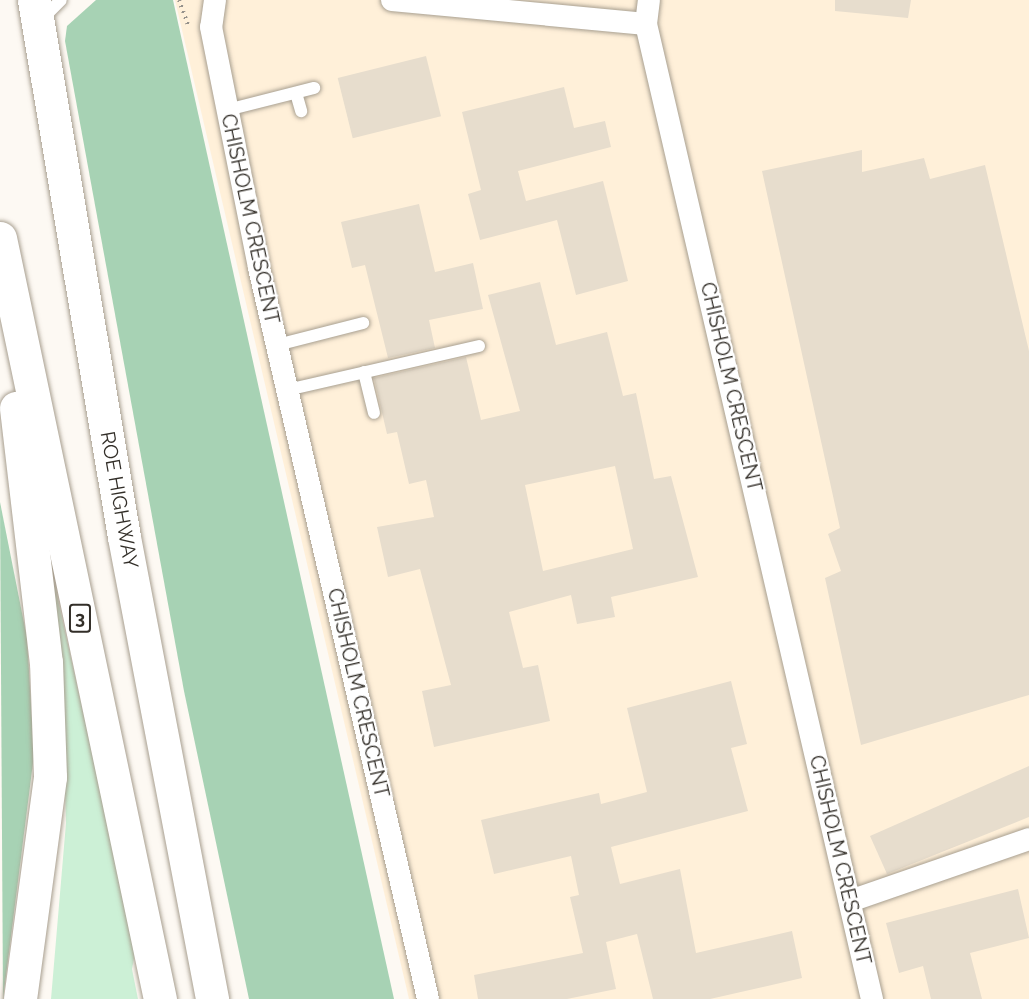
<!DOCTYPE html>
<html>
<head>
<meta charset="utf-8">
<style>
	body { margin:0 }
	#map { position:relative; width:1029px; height:999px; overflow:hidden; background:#fdf9f3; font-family:Raleway,sans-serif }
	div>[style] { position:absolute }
	.built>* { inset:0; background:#fff0d9 }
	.green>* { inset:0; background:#ccf0d6 }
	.forest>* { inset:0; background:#a7d2b4 }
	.building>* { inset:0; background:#e7ddcd; transform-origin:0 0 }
	.path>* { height:4px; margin-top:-2px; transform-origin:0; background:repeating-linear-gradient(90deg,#95918b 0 1.5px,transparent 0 6px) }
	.roads { filter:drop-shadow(0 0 2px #a89f90) drop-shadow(0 0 2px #a89f90) }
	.lane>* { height:12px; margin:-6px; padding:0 6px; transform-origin:6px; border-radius:6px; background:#fff }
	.street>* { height:22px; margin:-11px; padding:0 11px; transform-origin:11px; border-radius:11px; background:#fff }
	.highway>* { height:33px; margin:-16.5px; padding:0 16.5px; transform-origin:16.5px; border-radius:16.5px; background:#fff }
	span { translate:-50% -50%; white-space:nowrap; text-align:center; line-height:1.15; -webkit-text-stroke:4.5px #fff; paint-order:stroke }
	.shield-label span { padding:2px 4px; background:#fff; border:2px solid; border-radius:4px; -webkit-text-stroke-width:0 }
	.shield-label { font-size:18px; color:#322e28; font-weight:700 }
	.street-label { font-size:20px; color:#322e28 }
</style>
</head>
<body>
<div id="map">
	<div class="built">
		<div style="clip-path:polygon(175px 0,1029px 0,1029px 999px,409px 999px)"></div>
	</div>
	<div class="green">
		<div style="clip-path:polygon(42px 529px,136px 948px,132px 969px,138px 999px,51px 999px,66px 823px,62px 693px)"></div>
	</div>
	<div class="forest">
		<div style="clip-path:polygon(96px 0,173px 0,394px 999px,249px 999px,184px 691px,65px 41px,67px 26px)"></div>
		<div style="clip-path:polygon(0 502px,27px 638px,34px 755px,3px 999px)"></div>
	</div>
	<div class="building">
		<div style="clip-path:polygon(835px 0,911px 0,908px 18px,835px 11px)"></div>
		<div style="left:426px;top:56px;width:62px;height:91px;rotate:76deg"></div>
		<div style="clip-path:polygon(564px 87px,574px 128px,605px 121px,611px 147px,518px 171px,526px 201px,603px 181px,628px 281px,576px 295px,557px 220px,480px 240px,468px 194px,481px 190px,462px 112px)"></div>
		<div style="clip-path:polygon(862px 150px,862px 172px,924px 158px,930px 179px,985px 165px,1029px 351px,1029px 695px,861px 745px,825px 578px,841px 571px,828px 534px,840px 528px,762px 171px)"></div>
		<div style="clip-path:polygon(419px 204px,435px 272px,473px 263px,483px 309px,429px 320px,435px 348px,388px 358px,365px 265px,352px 268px,341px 222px)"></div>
		<div style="clip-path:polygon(evenodd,540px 282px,556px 345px,607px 332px,623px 396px,636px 393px,654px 479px,671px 476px,698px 577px,611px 597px,615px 617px,577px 624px,571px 595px,509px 612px,523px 668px,538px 665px,550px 721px,434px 747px,422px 691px,451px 685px,420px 569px,388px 577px,377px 527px,434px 517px,426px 480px,409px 484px,397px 432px,387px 434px,374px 378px,466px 357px,481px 420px,520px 411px,488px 295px,540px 282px,615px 466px,633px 549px,543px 571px,525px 485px,615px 466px)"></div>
		<div style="clip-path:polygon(731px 681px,747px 744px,731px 748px,748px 811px,611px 847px,620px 884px,680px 869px,696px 953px,792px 931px,802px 978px,710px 999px,653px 999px,637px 934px,606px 942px,616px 989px,567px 999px,478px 999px,474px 975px,583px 953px,570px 897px,579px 895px,571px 856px,494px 874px,481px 820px,599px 793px,601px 804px,647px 792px,627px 708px)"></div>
		<div style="clip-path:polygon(1029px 766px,1029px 817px,887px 874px,870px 836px)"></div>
		<div style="clip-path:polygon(1018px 889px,1029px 938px,970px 953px,982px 999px,931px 999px,923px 966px,899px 973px,886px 923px)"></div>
	</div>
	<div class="path">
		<div style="left:179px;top:0;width:29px;rotate:70deg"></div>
	</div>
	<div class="roads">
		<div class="lane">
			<div style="left:43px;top:18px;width:25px;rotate:-45deg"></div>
			<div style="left:296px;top:93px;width:19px;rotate:74deg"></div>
			<div style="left:227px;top:110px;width:90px;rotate:-14.2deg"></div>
			<div style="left:277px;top:345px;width:89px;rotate:-14.3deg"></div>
			<div style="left:364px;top:372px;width:42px;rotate:76.3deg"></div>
			<div style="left:287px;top:390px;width:197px;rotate:-12.9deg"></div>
		</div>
		<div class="street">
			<div style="left:215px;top:0;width:27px;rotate:98deg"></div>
			<div style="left:211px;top:27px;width:246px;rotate:78.7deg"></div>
			<div style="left:259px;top:268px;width:750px;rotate:76.98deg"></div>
			<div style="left:392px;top:0;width:255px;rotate:5.4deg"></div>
			<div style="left:646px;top:24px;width:1001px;rotate:76.95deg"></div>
			<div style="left:646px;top:24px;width:24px;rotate:-83deg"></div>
			<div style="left:850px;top:901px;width:189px;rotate:-19.1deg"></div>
		</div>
		<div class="highway">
			<div style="left:34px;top:0;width:544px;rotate:80.49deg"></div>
			<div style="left:124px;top:537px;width:470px;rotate:79.2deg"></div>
			<div style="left:0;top:238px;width:778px;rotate:78.13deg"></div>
			<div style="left:16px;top:408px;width:256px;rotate:83.3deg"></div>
			<div style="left:46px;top:662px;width:115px;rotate:88deg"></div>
			<div style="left:50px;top:777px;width:224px;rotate:97.7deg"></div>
		</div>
	</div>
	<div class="shield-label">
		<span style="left:80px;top:618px">3</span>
	</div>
	<div class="street-label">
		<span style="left:250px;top:219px;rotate:78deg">CHISHOLM CRESCENT</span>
		<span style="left:731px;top:387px;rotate:77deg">CHISHOLM CRESCENT</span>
		<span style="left:119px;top:500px;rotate:80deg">ROE HIGHWAY</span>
		<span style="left:358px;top:693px;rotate:77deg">CHISHOLM CRESCENT</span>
		<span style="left:840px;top:860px;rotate:77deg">CHISHOLM CRESCENT</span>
	</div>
</div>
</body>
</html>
